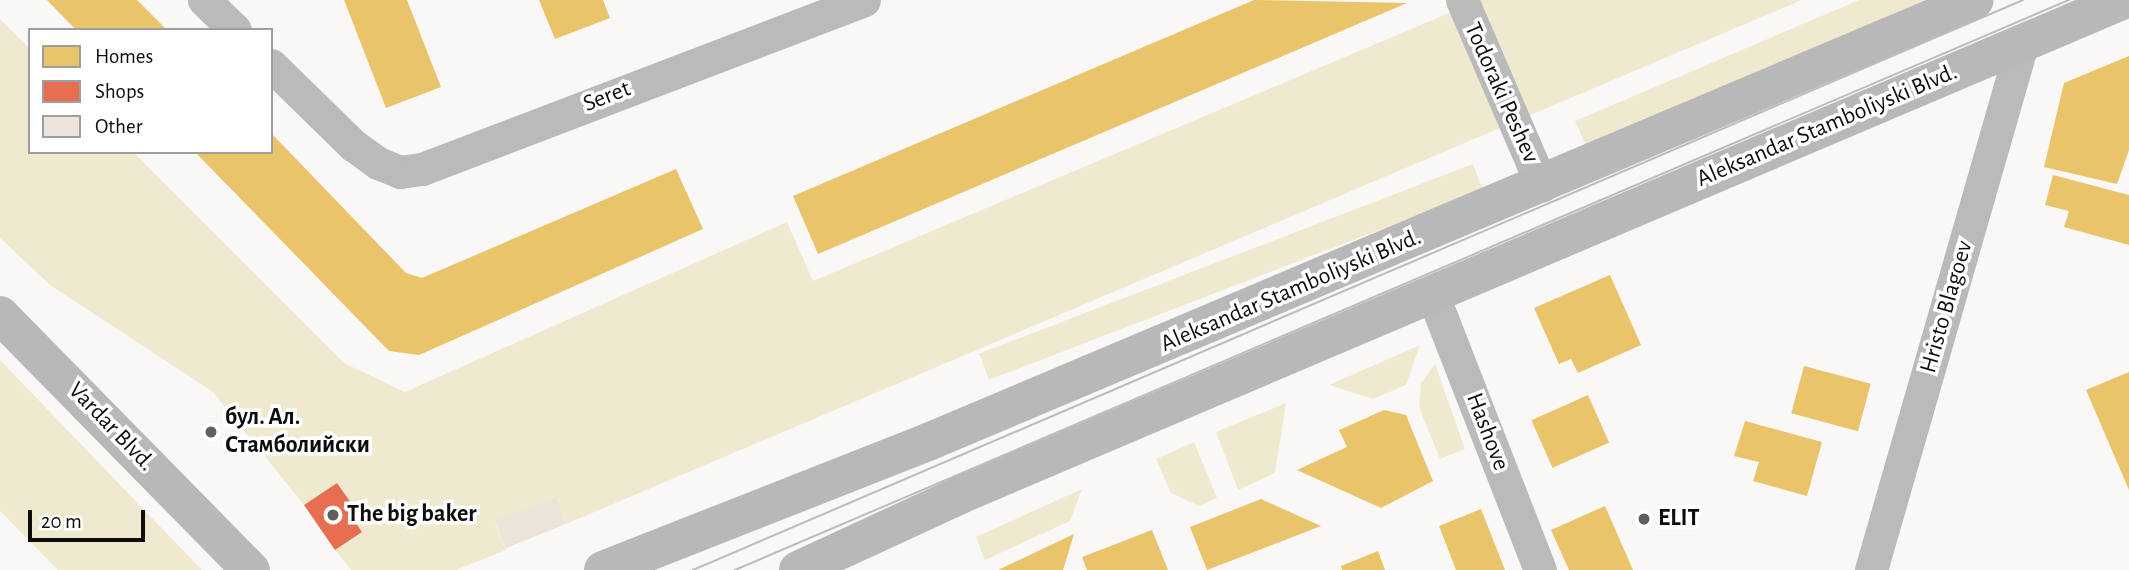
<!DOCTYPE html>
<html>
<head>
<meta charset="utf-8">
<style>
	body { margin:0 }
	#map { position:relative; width:2129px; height:570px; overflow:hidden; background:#f9f8f6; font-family:"Alegreya Sans",sans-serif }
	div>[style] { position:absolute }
	.green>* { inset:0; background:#efeacf; transform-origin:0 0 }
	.homes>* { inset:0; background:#e9c46a; transform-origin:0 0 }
	.shops>* { inset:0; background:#e76f51 }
	.building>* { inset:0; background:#ece3da; transform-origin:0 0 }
	.street>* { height:33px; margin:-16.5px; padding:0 16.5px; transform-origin:16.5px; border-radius:16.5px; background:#bababa }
	.secondary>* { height:38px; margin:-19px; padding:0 19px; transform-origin:19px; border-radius:19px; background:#b9b8b8 }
	.tram>* { height:2px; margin:-1px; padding:0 1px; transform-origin:1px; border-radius:1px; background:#bdbcba }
	.dots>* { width:19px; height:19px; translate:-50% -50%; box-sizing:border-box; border:4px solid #fff; border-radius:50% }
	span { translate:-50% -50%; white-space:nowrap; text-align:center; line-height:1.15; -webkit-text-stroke:7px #fff; paint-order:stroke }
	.street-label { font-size:24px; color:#0d0d0c }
	.poi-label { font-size:24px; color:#0d0d0c; font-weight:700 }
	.left { translate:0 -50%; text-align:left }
	.legend { position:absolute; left:28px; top:28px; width:245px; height:126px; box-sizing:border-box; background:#fff; border:2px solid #9e9e9e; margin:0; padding:9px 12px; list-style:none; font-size:21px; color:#0d0d0c }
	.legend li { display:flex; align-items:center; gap:14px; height:35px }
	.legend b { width:35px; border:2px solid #9e9e9e }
	.scale { position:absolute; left:28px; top:510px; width:117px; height:32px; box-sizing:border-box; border:4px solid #0d0d0c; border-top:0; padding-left:9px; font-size:21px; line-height:24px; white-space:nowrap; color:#0d0d0c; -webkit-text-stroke:5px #fff; paint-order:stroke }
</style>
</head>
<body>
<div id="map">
	<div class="green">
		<div style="clip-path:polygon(1480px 0,1802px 0,566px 524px,554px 497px,495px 523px,506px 550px,456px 570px,351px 570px,335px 550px,362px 531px,352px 517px,357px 513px,337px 483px,304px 505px,213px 392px,50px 285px,0 238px,0 19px,30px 49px,30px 152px,133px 152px,344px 363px,405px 392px,787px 222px,813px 281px)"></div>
		<div style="clip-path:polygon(1859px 0,1931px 0,1586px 146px,1575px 121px)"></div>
		<div style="left:1473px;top:164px;width:28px;height:529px;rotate:69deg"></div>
		<div style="clip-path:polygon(1420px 345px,1406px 385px,1373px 399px,1329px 385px)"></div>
		<div style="clip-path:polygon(0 360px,202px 570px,58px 570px,0 511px)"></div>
		<div style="clip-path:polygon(1435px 364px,1465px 449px,1440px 459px,1419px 407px,1421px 383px)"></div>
		<div style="clip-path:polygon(1286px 403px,1275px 473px,1238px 490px,1216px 432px)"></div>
		<div style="clip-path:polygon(1194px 442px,1217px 498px,1199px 506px,1171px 493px,1156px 459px)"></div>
		<div style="clip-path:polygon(1082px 489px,1070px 521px,985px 560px,976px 537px)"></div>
	</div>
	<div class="homes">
		<div style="clip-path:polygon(47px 0,137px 0,167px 30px,76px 30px)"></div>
		<div style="clip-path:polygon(344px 0,407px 0,441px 87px,386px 108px)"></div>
		<div style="clip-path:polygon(539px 0,603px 0,610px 18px,555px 39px)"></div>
		<div style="clip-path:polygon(1254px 0,1407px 3px,818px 254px,793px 196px)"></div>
		<div style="clip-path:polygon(2129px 56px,2129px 150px,2117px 184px,2044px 167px,2064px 83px)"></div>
		<div style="clip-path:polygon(271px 133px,406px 273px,422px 278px,676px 169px,703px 229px,419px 355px,389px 351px,195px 152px,271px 152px)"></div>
		<div style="clip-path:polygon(2053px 175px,2129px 195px,2129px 245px,2064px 227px,2069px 211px,2045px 205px)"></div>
		<div style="clip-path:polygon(1610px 275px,1641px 345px,1578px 373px,1571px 359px,1559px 364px,1534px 308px)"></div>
		<div style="left:1804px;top:366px;width:69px;height:49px;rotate:15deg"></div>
		<div style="clip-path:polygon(2129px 372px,2129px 490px,2086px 390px)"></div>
		<div style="left:1588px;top:395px;width:52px;height:62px;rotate:66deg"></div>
		<div style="clip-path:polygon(1384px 410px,1406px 415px,1433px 481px,1381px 508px,1297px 470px,1347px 447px,1339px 430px)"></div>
		<div style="clip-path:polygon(1745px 421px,1822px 442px,1807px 496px,1753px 481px,1759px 462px,1734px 456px)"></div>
		<div style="clip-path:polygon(1261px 499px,1321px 526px,1207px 570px,1190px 527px)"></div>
		<div style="clip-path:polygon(1605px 506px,1633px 570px,1569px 570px,1551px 530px)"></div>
		<div style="clip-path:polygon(1481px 509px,1505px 570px,1456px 570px,1439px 526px)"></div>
		<div style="clip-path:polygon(1152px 530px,1168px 570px,1087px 570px,1082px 557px)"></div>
		<div style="clip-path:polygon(1074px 534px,1063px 570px,998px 570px)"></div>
		<div style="clip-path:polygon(1378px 551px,1385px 570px,1342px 570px,1341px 566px)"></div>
	</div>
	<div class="shops">
		<div style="clip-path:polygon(337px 483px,358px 513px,352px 517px,362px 532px,335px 550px,304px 505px)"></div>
	</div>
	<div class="building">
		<div style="left:555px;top:497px;width:29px;height:65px;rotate:68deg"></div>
	</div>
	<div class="street">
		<div style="left:204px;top:0;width:43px;rotate:44.1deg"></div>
		<div style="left:1462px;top:0;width:202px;rotate:66.7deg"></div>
		<div style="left:271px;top:65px;width:115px;rotate:44.3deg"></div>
		<div style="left:353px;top:145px;width:31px;rotate:36deg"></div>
		<div style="left:378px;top:163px;width:24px;rotate:22deg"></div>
		<div style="left:400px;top:172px;width:22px;rotate:-8deg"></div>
		<div style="left:422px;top:169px;width:473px;rotate:-20.9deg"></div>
		<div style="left:1432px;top:293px;width:297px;rotate:68.7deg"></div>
		<div style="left:1871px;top:570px;width:547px;rotate:-73.98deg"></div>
	</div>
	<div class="secondary">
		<div style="left:0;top:315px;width:358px;rotate:45.5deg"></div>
		<div style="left:603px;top:570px;width:349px;rotate:-21.5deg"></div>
		<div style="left:928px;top:442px;width:1136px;rotate:-22.89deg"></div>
		<div style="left:798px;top:570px;width:179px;rotate:-24.8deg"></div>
		<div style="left:960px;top:495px;width:1265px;rotate:-23.04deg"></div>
	</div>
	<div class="tram">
		<div style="left:693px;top:570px;width:1447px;rotate:-23.2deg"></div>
		<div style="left:735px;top:570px;width:1451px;rotate:-23.14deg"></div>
	</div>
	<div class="dots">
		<div style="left:211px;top:432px;background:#605f5e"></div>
		<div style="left:333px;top:515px;background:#605f5e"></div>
		<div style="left:1644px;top:519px;background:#605f5e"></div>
	</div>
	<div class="street-label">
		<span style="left:1501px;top:93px;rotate:66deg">Todoraki Peshev</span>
		<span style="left:607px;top:97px;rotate:-21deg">Seret</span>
		<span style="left:1827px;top:126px;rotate:-23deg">Aleksandar Stamboliyski Blvd.</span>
		<span style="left:1291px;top:291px;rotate:-23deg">Aleksandar Stamboliyski Blvd.</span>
		<span style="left:1947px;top:307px;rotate:-74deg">Hristo Blagoev</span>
		<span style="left:111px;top:427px;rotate:46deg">Vardar Blvd.</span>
		<span style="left:1487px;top:432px;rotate:69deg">Hashove</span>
	</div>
	<div class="poi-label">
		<span class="left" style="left:225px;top:432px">бул. Ал.<br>Стамболийски</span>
		<span class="left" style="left:347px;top:515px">The big baker</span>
		<span class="left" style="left:1658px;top:519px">ELIT</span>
	</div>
	<ul class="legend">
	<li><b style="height:19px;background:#e9c46a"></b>Homes</li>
	<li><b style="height:19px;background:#e76f51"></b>Shops</li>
	<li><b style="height:19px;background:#ece3da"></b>Other</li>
	</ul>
	<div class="scale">20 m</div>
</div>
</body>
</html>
